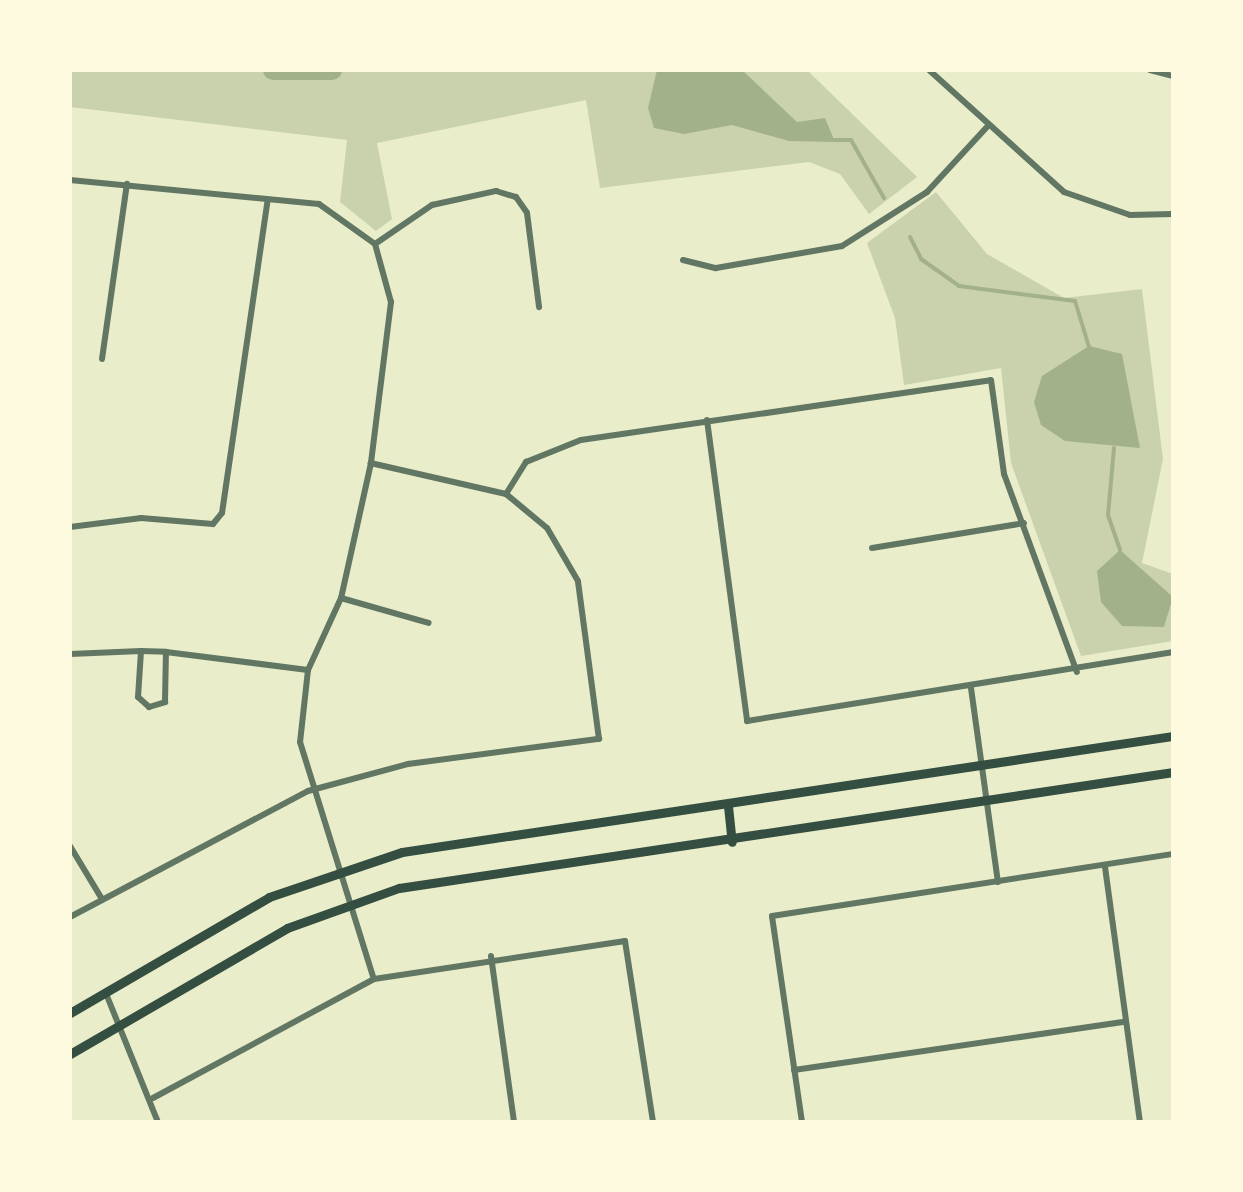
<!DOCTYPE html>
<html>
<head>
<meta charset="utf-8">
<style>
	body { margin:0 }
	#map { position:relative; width:1243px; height:1192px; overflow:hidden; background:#e9edc9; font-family:Roboto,sans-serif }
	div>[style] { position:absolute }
	.green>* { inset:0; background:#cad2ad }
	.water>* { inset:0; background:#a3b18a }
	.stream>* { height:4px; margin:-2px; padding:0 2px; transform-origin:2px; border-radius:2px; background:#a3b18a }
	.river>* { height:20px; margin:-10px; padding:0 10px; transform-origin:10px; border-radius:10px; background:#a3b18a }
	.minor>* { height:6px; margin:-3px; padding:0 3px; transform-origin:3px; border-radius:3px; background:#617663 }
	.secondary>* { height:9px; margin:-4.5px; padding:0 4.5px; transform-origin:4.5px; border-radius:4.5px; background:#344e41 }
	span { translate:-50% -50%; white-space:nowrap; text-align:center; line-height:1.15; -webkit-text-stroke:8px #fefae0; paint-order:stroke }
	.frame { position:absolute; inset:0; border:72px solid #fefae0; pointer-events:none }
</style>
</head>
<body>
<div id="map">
	<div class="green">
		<div style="clip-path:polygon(70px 70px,807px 70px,917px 177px,869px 214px,840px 174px,809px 162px,600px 188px,586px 100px,377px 143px,392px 219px,376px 231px,340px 202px,347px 140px,70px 107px)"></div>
		<div style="clip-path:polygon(936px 192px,987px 254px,1064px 298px,1142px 289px,1163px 459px,1142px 563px,1173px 574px,1173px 641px,1081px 656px,1011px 463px,1001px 368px,904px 385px,895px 318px,867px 243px)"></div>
	</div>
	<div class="water">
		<div style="clip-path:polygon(657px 70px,742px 70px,797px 122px,825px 118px,835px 142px,789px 141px,732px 125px,684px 134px,654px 128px,648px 108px)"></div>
		<div style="clip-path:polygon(1089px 346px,1122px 354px,1140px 448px,1065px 441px,1041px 425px,1034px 402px,1042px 376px)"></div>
		<div style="clip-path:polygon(1120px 550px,1173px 597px,1164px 627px,1122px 626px,1101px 602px,1097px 571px)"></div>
	</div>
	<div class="stream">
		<div style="left:834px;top:140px;width:17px"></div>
		<div style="left:851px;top:140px;width:67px;rotate:60.4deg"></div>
		<div style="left:910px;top:237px;width:25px;rotate:63deg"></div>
		<div style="left:921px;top:259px;width:47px;rotate:35.4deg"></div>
		<div style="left:959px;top:286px;width:117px;rotate:7.4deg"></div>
		<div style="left:1075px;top:301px;width:48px;rotate:73.1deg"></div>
		<div style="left:1114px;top:448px;width:67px;rotate:95.1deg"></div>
		<div style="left:1108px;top:515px;width:37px;rotate:71deg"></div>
	</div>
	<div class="river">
		<div style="left:273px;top:70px;width:59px"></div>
	</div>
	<div class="minor">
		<div style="left:929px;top:70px;width:182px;rotate:42.1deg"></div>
		<div style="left:1064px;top:192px;width:70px;rotate:19.2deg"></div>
		<div style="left:1130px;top:215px;width:43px;rotate:-1.3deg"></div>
		<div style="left:1150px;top:70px;width:24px;rotate:15deg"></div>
		<div style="left:70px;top:180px;width:250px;rotate:5.5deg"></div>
		<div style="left:319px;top:204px;width:69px;rotate:35.5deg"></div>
		<div style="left:375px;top:244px;width:60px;rotate:74.6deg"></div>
		<div style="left:391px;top:302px;width:162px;rotate:97.1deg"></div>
		<div style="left:371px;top:463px;width:138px;rotate:102.5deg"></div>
		<div style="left:341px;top:598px;width:79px;rotate:114.6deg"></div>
		<div style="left:308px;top:670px;width:72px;rotate:96.3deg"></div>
		<div style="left:300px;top:742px;width:248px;rotate:72.7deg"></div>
		<div style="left:375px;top:244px;width:69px;rotate:-34.4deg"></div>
		<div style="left:432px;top:205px;width:66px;rotate:-12.3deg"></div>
		<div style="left:496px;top:191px;width:21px;rotate:17deg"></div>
		<div style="left:516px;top:197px;width:19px;rotate:55deg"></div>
		<div style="left:527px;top:213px;width:95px;rotate:82.7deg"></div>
		<div style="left:683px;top:260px;width:34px;rotate:14deg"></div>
		<div style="left:716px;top:268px;width:128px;rotate:-9.9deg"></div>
		<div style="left:842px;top:246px;width:101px;rotate:-32.4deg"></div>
		<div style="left:927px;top:192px;width:88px;rotate:-47.3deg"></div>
		<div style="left:102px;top:359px;width:177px;rotate:-81.9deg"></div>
		<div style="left:707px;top:420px;width:304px;rotate:82.4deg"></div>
		<div style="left:747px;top:721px;width:432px;rotate:-9.2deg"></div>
		<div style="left:506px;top:494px;width:38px;rotate:-58deg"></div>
		<div style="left:526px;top:462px;width:59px;rotate:-21.8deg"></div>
		<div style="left:581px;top:440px;width:414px;rotate:-8.3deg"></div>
		<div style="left:991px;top:380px;width:95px;rotate:82.1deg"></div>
		<div style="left:1004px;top:474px;width:211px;rotate:69.8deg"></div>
		<div style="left:70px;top:527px;width:72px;rotate:-7.2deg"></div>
		<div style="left:141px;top:518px;width:72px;rotate:4.8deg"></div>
		<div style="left:213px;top:524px;width:14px;rotate:-51deg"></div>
		<div style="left:222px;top:513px;width:317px;rotate:-81.7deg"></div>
		<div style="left:872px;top:548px;width:154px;rotate:-9.3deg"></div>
		<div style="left:341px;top:598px;width:91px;rotate:15.9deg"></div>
		<div style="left:141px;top:651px;width:25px;rotate:2deg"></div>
		<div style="left:70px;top:654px;width:71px;rotate:-2.4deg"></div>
		<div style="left:141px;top:651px;width:46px;rotate:93.7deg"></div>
		<div style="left:138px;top:697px;width:15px;rotate:42deg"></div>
		<div style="left:149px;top:707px;width:17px;rotate:-17deg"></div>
		<div style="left:165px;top:702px;width:50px;rotate:-88.9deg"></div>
		<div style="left:166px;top:652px;width:143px;rotate:7.2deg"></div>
		<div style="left:971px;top:688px;width:196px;rotate:82.1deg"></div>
		<div style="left:70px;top:846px;width:62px;rotate:58.9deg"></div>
		<div style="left:1105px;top:867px;width:257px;rotate:82.2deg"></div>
		<div style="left:70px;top:917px;width:269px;rotate:-27.9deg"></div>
		<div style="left:308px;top:791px;width:104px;rotate:-15.1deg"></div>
		<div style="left:408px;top:764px;width:193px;rotate:-7.5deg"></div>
		<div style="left:599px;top:739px;width:159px;rotate:-97.6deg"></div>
		<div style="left:578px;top:581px;width:61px;rotate:-120.3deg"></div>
		<div style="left:547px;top:528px;width:53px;rotate:-140.3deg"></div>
		<div style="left:506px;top:494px;width:139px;rotate:-167.1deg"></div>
		<div style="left:491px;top:956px;width:168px;rotate:82.1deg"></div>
		<div style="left:107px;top:996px;width:136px;rotate:68deg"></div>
		<div style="left:794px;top:1070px;width:334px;rotate:-8.3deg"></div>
		<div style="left:153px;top:1098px;width:251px;rotate:-28.3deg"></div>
		<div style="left:374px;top:979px;width:254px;rotate:-8.6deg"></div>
		<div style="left:625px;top:941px;width:183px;rotate:81.2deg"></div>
		<div style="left:802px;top:1122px;width:208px;rotate:-98.3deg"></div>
		<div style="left:772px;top:916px;width:406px;rotate:-8.8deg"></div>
	</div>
	<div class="secondary">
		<div style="left:728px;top:806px;width:36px;rotate:84deg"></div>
		<div style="left:70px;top:1013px;width:230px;rotate:-30.2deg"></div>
		<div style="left:269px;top:897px;width:140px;rotate:-18.7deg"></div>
		<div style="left:402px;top:852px;width:780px;rotate:-8.56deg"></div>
		<div style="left:70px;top:1054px;width:251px;rotate:-30.1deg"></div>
		<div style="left:287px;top:928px;width:119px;rotate:-19.7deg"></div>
		<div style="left:399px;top:888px;width:783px;rotate:-8.52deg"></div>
	</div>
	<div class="frame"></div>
</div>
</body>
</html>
